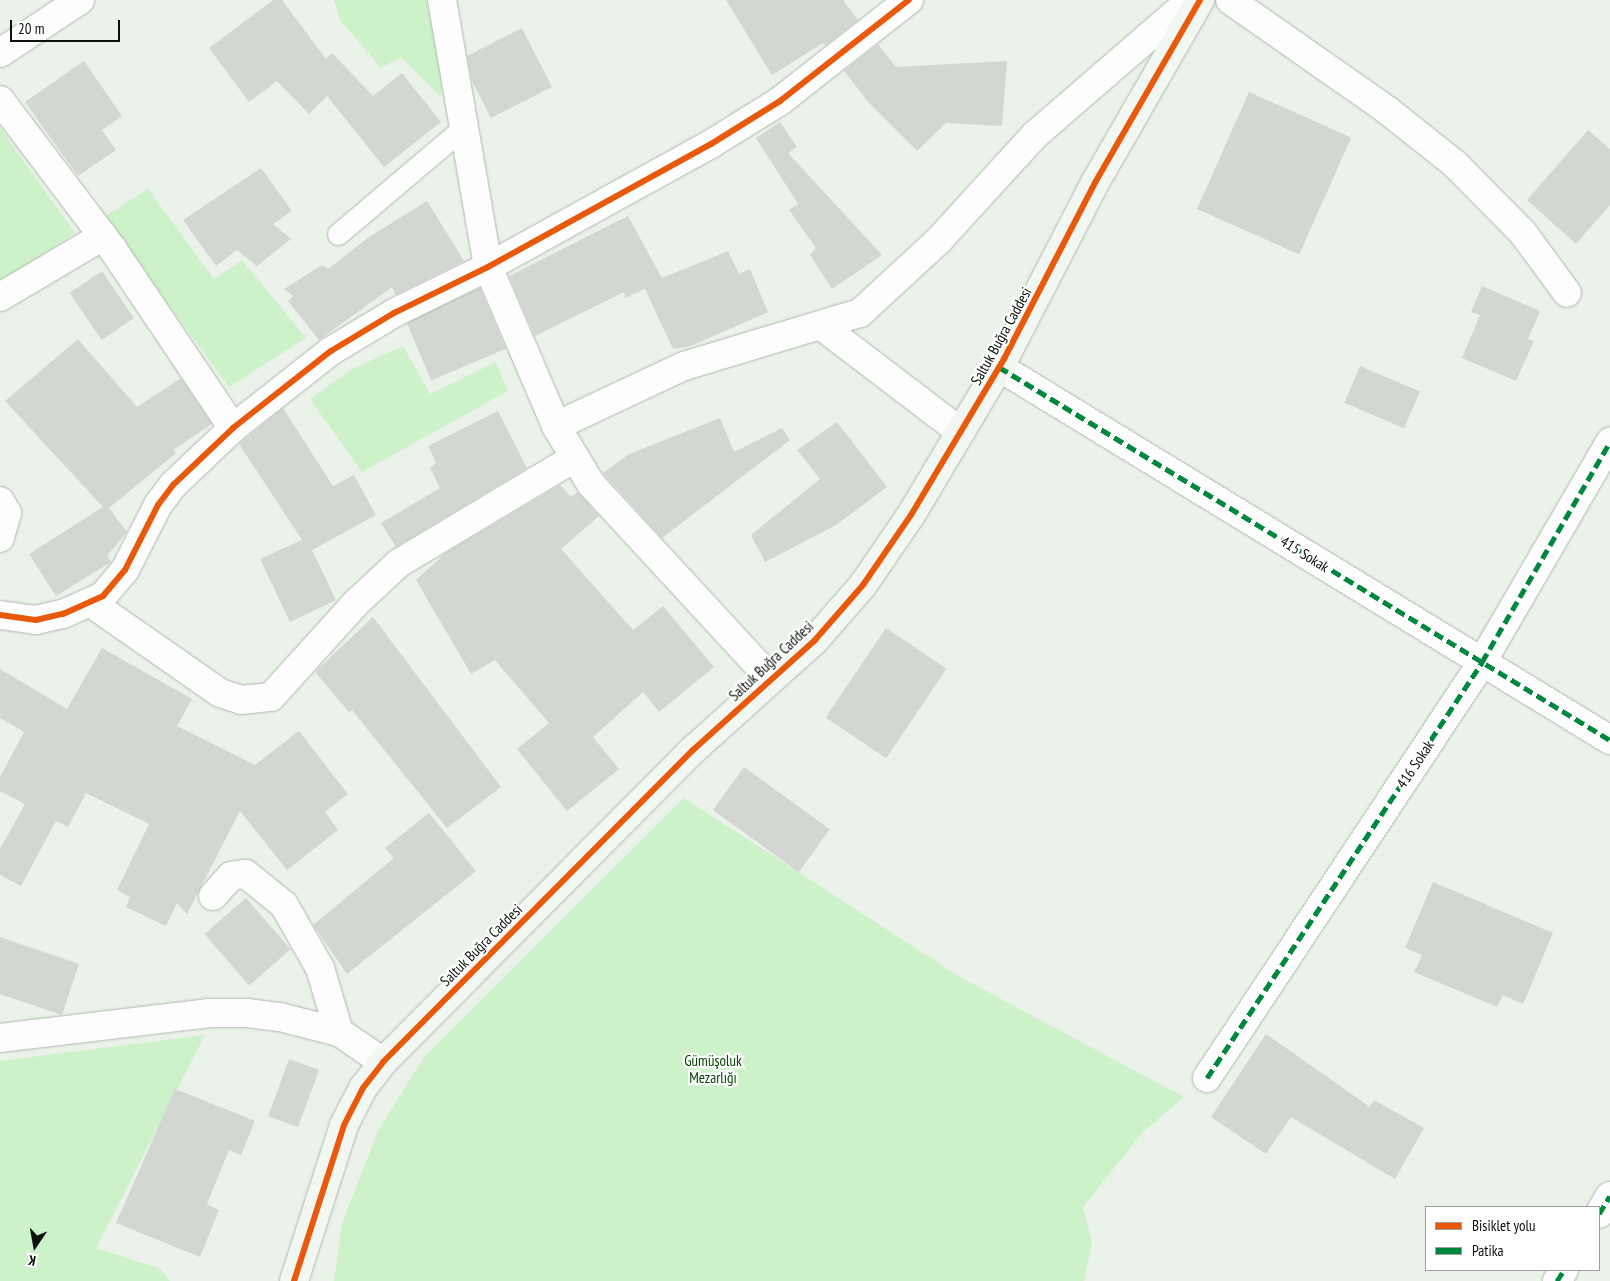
<!DOCTYPE html>
<html>
<head>
<meta charset="utf-8">
<style>
	body { margin:0 }
	#map { position:relative; width:1610px; height:1281px; overflow:hidden; background:#eaf2e9; font-family:"PT Sans Narrow",sans-serif }
	div>[style] { position:absolute }
	.green>* { inset:0; background:#cdf1c9 }
	.building>* { inset:0; background:#d2d8d1; transform-origin:0 0 }
	.roads { filter:drop-shadow(0 0 1px #b1b8b0) drop-shadow(0 0 1px #b1b8b0) }
	.lane>* { height:21px; margin:-10.5px; padding:0 10.5px; transform-origin:10.5px; border-radius:10.5px; background:#fcfdfc }
	.street>* { height:28px; margin:-14px; padding:0 14px; transform-origin:14px; border-radius:14px; background:#fcfdfc }
	.secondary>* { height:28px; margin:-14px; padding:0 14px; transform-origin:14px; border-radius:14px; background:#f2f7f2 }
	.quiet>* { height:5px; margin-top:-2.5px; transform-origin:0; background:repeating-linear-gradient(90deg,#00873e 0 10px,transparent 0 15px) }
	.cycleway>* { height:6px; margin:-3px; padding:0 3px; transform-origin:3px; border-radius:3px; background:#e8590c }
	span { translate:-50% -50%; white-space:nowrap; text-align:center; line-height:1.15; -webkit-text-stroke:4.5px #fff; paint-order:stroke }
	.street-label { font-size:15px; color:#0c110c }
	.park-label { font-size:15px; color:#074504 }
	.legend { position:absolute; left:1425px; top:1206px; width:175px; height:65px; box-sizing:border-box; background:#fff; border:1px solid #9ea09e; margin:0; padding:6px 9px; list-style:none; font-size:15px; color:#0c110c }
	.legend li { display:flex; align-items:center; gap:10px; height:25px }
	.legend b { width:25px; border:1px solid #9ea09e }
	.north { position:absolute; left:10px; top:1221px; width:50px; height:50px; -webkit-text-stroke:4px #fff; paint-order:stroke; rotate:192deg; font-size:14px; font-weight:700; line-height:20px; text-align:center; color:#0c110c }
	.north::after { content:''; display:block; margin:auto; width:18px; height:22px; background:#0c110c; clip-path:polygon(50% 0,100% 100%,50% 72%,0 100%) }
	.scale { position:absolute; left:10px; top:20px; width:110px; height:22px; box-sizing:border-box; border:2px solid #0c110c; border-top:0; padding-left:6px; font-size:15px; line-height:18px; white-space:nowrap; color:#0c110c; -webkit-text-stroke:4px #fff; paint-order:stroke }
</style>
</head>
<body>
<div id="map">
	<div class="green">
		<div style="clip-path:polygon(334px 0,426px 0,445px 87px,440px 96px,401px 57px,381px 68px,340px 20px)"></div>
		<div style="clip-path:polygon(0 128px,75px 233px,0 283px)"></div>
		<div style="clip-path:polygon(148px 189px,214px 279px,242px 260px,306px 338px,229px 387px,104px 217px)"></div>
		<div style="clip-path:polygon(403px 346px,430px 394px,496px 362px,508px 391px,362px 472px,310px 399px,350px 370px)"></div>
		<div style="clip-path:polygon(684px 798px,960px 977px,1184px 1097px,1143px 1132px,1083px 1207px,1092px 1243px,1084px 1281px,334px 1281px,342px 1223px,378px 1131px,424px 1057px)"></div>
		<div style="clip-path:polygon(205px 1035px,96px 1248px,161px 1269px,170px 1281px,0 1281px,0 1061px)"></div>
	</div>
	<div class="building">
		<div style="clip-path:polygon(273px 0,282px 0,326px 59px,332px 53px,373px 96px,402px 73px,441px 122px,384px 167px,327px 96px,309px 114px,277px 81px,249px 102px,209px 48px)"></div>
		<div style="clip-path:polygon(726px 0,843px 0,858px 20px,825px 46px,823px 43px,772px 75px)"></div>
		<div style="clip-path:polygon(522px 28px,552px 87px,491px 118px,472px 81px,467px 56px)"></div>
		<div style="clip-path:polygon(878px 44px,896px 67px,1007px 61px,1002px 126px,946px 123px,917px 151px,870px 104px,844px 71px)"></div>
		<div style="clip-path:polygon(84px 61px,122px 116px,102px 130px,116px 150px,78px 176px,25px 102px)"></div>
		<div style="left:1249px;top:92px;width:112px;height:128px;rotate:24deg"></div>
		<div style="clip-path:polygon(780px 122px,797px 147px,788px 153px,882px 255px,832px 289px,810px 255px,816px 248px,789px 210px,798px 204px,756px 138px)"></div>
		<div style="clip-path:polygon(1588px 130px,1610px 149px,1610px 205px,1576px 244px,1527px 200px)"></div>
		<div style="clip-path:polygon(261px 168px,292px 211px,273px 224px,291px 239px,257px 266px,237px 250px,216px 266px,183px 220px)"></div>
		<div style="clip-path:polygon(427px 201px,464px 261px,395px 295px,392px 287px,319px 340px,288px 301px,293px 296px,284px 289px,322px 265px,328px 269px,369px 237px)"></div>
		<div style="clip-path:polygon(628px 216px,662px 278px,728px 251px,739px 274px,750px 269px,768px 312px,691px 346px,673px 349px,645px 289px,625px 298px,624px 292px,535px 336px,509px 276px)"></div>
		<div style="left:102px;top:271px;width:57px;height:39px;rotate:56deg"></div>
		<div style="clip-path:polygon(1482px 286px,1540px 311px,1528px 339px,1534px 341px,1516px 381px,1462px 358px,1480px 315px,1471px 312px)"></div>
		<div style="left:480px;top:288px;width:66px;height:81px;rotate:67deg"></div>
		<div style="clip-path:polygon(78px 339px,137px 407px,181px 378px,212px 424px,173px 450px,176px 453px,109px 508px,127px 532px,107px 556px,111px 562px,56px 596px,29px 554px,103px 507px,5px 401px)"></div>
		<div style="left:1360px;top:366px;width:65px;height:40px;rotate:23deg"></div>
		<div style="clip-path:polygon(283px 408px,333px 486px,354px 475px,376px 515px,312px 550px,336px 600px,290px 622px,260px 559px,302px 540px,239px 444px)"></div>
		<div style="clip-path:polygon(498px 411px,527px 468px,396px 547px,381px 523px,440px 488px,430px 468px,436px 463px,428px 446px)"></div>
		<div style="clip-path:polygon(720px 418px,734px 452px,782px 428px,790px 440px,662px 538px,603px 473px,629px 454px)"></div>
		<div style="clip-path:polygon(837px 422px,887px 487px,836px 525px,765px 562px,751px 535px,820px 479px,797px 450px)"></div>
		<div style="clip-path:polygon(560px 485px,571px 497px,578px 492px,599px 516px,561px 549px,633px 630px,663px 606px,714px 667px,659px 712px,643px 692px,593px 737px,619px 769px,567px 811px,517px 749px,549px 723px,495px 660px,471px 674px,416px 580px,447px 552px)"></div>
		<div style="clip-path:polygon(373px 617px,501px 787px,447px 828px,352px 710px,349px 712px,315px 672px)"></div>
		<div style="left:886px;top:628px;width:73px;height:108px;rotate:34deg"></div>
		<div style="clip-path:polygon(102px 648px,192px 699px,177px 726px,255px 765px,299px 731px,348px 794px,325px 812px,338px 830px,287px 870px,240px 811px,187px 914px,177px 903px,166px 926px,126px 907px,130px 897px,117px 890px,149px 824px,86px 793px,68px 827px,56px 821px,21px 886px,0 875px,0 849px,25px 804px,0 791px,0 777px,24px 732px,0 718px,0 669px,67px 709px)"></div>
		<div style="left:744px;top:767px;width:106px;height:53px;rotate:36deg"></div>
		<div style="clip-path:polygon(429px 813px,476px 871px,347px 974px,313px 925px,394px 858px,385px 848px)"></div>
		<div style="clip-path:polygon(1433px 882px,1553px 933px,1523px 1004px,1503px 995px,1497px 1007px,1414px 972px,1422px 955px,1405px 948px)"></div>
		<div style="left:246px;top:898px;width:68px;height:55px;rotate:49deg"></div>
		<div style="clip-path:polygon(0 937px,79px 964px,62px 1015px,0 994px)"></div>
		<div style="clip-path:polygon(1266px 1034px,1370px 1107px,1374px 1100px,1424px 1128px,1395px 1179px,1291px 1117px,1266px 1154px,1211px 1117px)"></div>
		<div style="left:289px;top:1059px;width:32px;height:61px;rotate:20deg"></div>
		<div style="clip-path:polygon(175px 1089px,255px 1121px,241px 1155px,229px 1150px,207px 1204px,219px 1210px,200px 1257px,116px 1223px)"></div>
	</div>
	<div class="roads">
		<div class="lane">
			<div style="left:338px;top:234px;width:164px;rotate:-40.3deg"></div>
		</div>
		<div class="street">
			<div style="left:442px;top:0;width:271px;rotate:80.2deg"></div>
			<div style="left:488px;top:267px;width:173px;rotate:66.8deg"></div>
			<div style="left:556px;top:426px;width:68px;rotate:58.9deg"></div>
			<div style="left:591px;top:484px;width:265px;rotate:47.3deg"></div>
			<div style="left:1230px;top:0;width:192px;rotate:35deg"></div>
			<div style="left:1387px;top:110px;width:87px;rotate:38.5deg"></div>
			<div style="left:1455px;top:164px;width:97px;rotate:45.4deg"></div>
			<div style="left:1523px;top:233px;width:74px;rotate:53.7deg"></div>
			<div style="left:0;top:53px;width:96px;rotate:-33.5deg"></div>
			<div style="left:0;top:100px;width:186px;rotate:52.9deg"></div>
			<div style="left:112px;top:248px;width:217px;rotate:56.1deg"></div>
			<div style="left:0;top:297px;width:120px;rotate:-30.6deg"></div>
			<div style="left:823px;top:327px;width:173px;rotate:37.3deg"></div>
			<div style="left:999px;top:367px;width:716px;rotate:31.4deg"></div>
			<div style="left:556px;top:426px;width:141px;rotate:-25.1deg"></div>
			<div style="left:684px;top:366px;width:184px;rotate:-16.8deg"></div>
			<div style="left:860px;top:313px;width:108px;rotate:-42.7deg"></div>
			<div style="left:939px;top:240px;width:142px;rotate:-47.6deg"></div>
			<div style="left:1035px;top:135px;width:206px;rotate:-40.9deg"></div>
			<div style="left:0;top:501px;width:14px;rotate:60deg"></div>
			<div style="left:7px;top:513px;width:26px;rotate:106deg"></div>
			<div style="left:91px;top:603px;width:157px;rotate:34.9deg"></div>
			<div style="left:220px;top:693px;width:22px;rotate:18deg"></div>
			<div style="left:241px;top:700px;width:30px;rotate:-6deg"></div>
			<div style="left:271px;top:697px;width:127px;rotate:-47.9deg"></div>
			<div style="left:356px;top:603px;width:59px;rotate:-42.9deg"></div>
			<div style="left:399px;top:563px;width:203px;rotate:-30.9deg"></div>
			<div style="left:0;top:615px;width:36px;rotate:8deg"></div>
			<div style="left:36px;top:620px;width:28px;rotate:-13deg"></div>
			<div style="left:63px;top:614px;width:44px;rotate:-24.2deg"></div>
			<div style="left:103px;top:596px;width:34px;rotate:-50deg"></div>
			<div style="left:125px;top:570px;width:73px;rotate:-63.1deg"></div>
			<div style="left:158px;top:505px;width:25px;rotate:-53deg"></div>
			<div style="left:173px;top:485px;width:83px;rotate:-43.5deg"></div>
			<div style="left:233px;top:428px;width:125px;rotate:-38.2deg"></div>
			<div style="left:331px;top:351px;width:74px;rotate:-31.1deg"></div>
			<div style="left:394px;top:313px;width:105px;rotate:-26.1deg"></div>
			<div style="left:488px;top:267px;width:255px;rotate:-28.9deg"></div>
			<div style="left:711px;top:144px;width:81px;rotate:-31.9deg"></div>
			<div style="left:780px;top:101px;width:164px;rotate:-38.1deg"></div>
			<div style="left:213px;top:896px;width:27px;rotate:-48deg"></div>
			<div style="left:231px;top:876px;width:15px;rotate:-8deg"></div>
			<div style="left:246px;top:874px;width:49px;rotate:39.2deg"></div>
			<div style="left:284px;top:905px;width:73px;rotate:60.3deg"></div>
			<div style="left:320px;top:968px;width:67px;rotate:73.5deg"></div>
			<div style="left:0;top:1038px;width:211px;rotate:-6.8deg"></div>
			<div style="left:210px;top:1013px;width:37px"></div>
			<div style="left:247px;top:1013px;width:33px;rotate:7deg"></div>
			<div style="left:280px;top:1017px;width:61px;rotate:14.3deg"></div>
			<div style="left:339px;top:1032px;width:53px;rotate:34.3deg"></div>
			<div style="left:1207px;top:1078px;width:499px;rotate:-56.5deg"></div>
			<div style="left:1482px;top:662px;width:255px;rotate:-59.8deg"></div>
			<div style="left:1599px;top:1214px;width:21px;rotate:-59deg"></div>
			<div style="left:1557px;top:1281px;width:13px;rotate:-58deg"></div>
		</div>
		<div class="secondary">
			<div style="left:294px;top:1281px;width:164px;rotate:-72.2deg"></div>
			<div style="left:344px;top:1125px;width:42px;rotate:-62.8deg"></div>
			<div style="left:363px;top:1088px;width:33px;rotate:-52deg"></div>
			<div style="left:383px;top:1062px;width:440px;rotate:-45.2deg"></div>
			<div style="left:693px;top:750px;width:164px;rotate:-42deg"></div>
			<div style="left:815px;top:640px;width:73px;rotate:-48.9deg"></div>
			<div style="left:863px;top:585px;width:85px;rotate:-55.6deg"></div>
			<div style="left:911px;top:515px;width:182px;rotate:-59.2deg"></div>
			<div style="left:1004px;top:359px;width:200px;rotate:-62.7deg"></div>
			<div style="left:1096px;top:181px;width:209px;rotate:-60.1deg"></div>
		</div>
	</div>
	<div class="quiet">
		<div style="left:999px;top:367px;width:716px;rotate:31.4deg"></div>
		<div style="left:1207px;top:1078px;width:499px;rotate:-56.5deg"></div>
		<div style="left:1482px;top:662px;width:255px;rotate:-59.8deg"></div>
		<div style="left:1599px;top:1214px;width:21px;rotate:-59deg"></div>
		<div style="left:1557px;top:1281px;width:13px;rotate:-58deg"></div>
	</div>
	<div class="cycleway">
		<div style="left:0;top:615px;width:36px;rotate:8deg"></div>
		<div style="left:36px;top:620px;width:28px;rotate:-13deg"></div>
		<div style="left:63px;top:614px;width:44px;rotate:-24.2deg"></div>
		<div style="left:103px;top:596px;width:34px;rotate:-50deg"></div>
		<div style="left:125px;top:570px;width:73px;rotate:-63.1deg"></div>
		<div style="left:158px;top:505px;width:25px;rotate:-53deg"></div>
		<div style="left:173px;top:485px;width:83px;rotate:-43.5deg"></div>
		<div style="left:233px;top:428px;width:125px;rotate:-38.2deg"></div>
		<div style="left:331px;top:351px;width:74px;rotate:-31.1deg"></div>
		<div style="left:394px;top:313px;width:105px;rotate:-26.1deg"></div>
		<div style="left:488px;top:267px;width:255px;rotate:-28.9deg"></div>
		<div style="left:711px;top:144px;width:81px;rotate:-31.9deg"></div>
		<div style="left:780px;top:101px;width:164px;rotate:-38.1deg"></div>
		<div style="left:294px;top:1281px;width:164px;rotate:-72.2deg"></div>
		<div style="left:344px;top:1125px;width:42px;rotate:-62.8deg"></div>
		<div style="left:363px;top:1088px;width:33px;rotate:-52deg"></div>
		<div style="left:383px;top:1062px;width:440px;rotate:-45.2deg"></div>
		<div style="left:693px;top:750px;width:164px;rotate:-42deg"></div>
		<div style="left:815px;top:640px;width:73px;rotate:-48.9deg"></div>
		<div style="left:863px;top:585px;width:85px;rotate:-55.6deg"></div>
		<div style="left:911px;top:515px;width:182px;rotate:-59.2deg"></div>
		<div style="left:1004px;top:359px;width:200px;rotate:-62.7deg"></div>
		<div style="left:1096px;top:181px;width:209px;rotate:-60.1deg"></div>
	</div>
	<div class="street-label">
		<span style="left:1001px;top:336px;rotate:-61deg">Saltuk Buğra Caddesi</span>
		<span style="left:1305px;top:554px;rotate:32deg">415 Sokak</span>
		<span style="left:771px;top:661px;rotate:-43deg">Saltuk Buğra Caddesi</span>
		<span style="left:1415px;top:764px;rotate:-56deg">416 Sokak</span>
		<span style="left:481px;top:945px;rotate:-45deg">Saltuk Buğra Caddesi</span>
	</div>
	<div class="park-label">
		<span style="left:713px;top:1069px">Gümüşoluk<br>Mezarlığı</span>
	</div>
	<ul class="legend">
	<li><b style="height:6px;background:#e8590c"></b>Bisiklet yolu</li>
	<li><b style="height:6px;background:#00873e"></b>Patika</li>
	</ul>
	<div class="north">K</div>
	<div class="scale">20 m</div>
</div>
</body>
</html>
